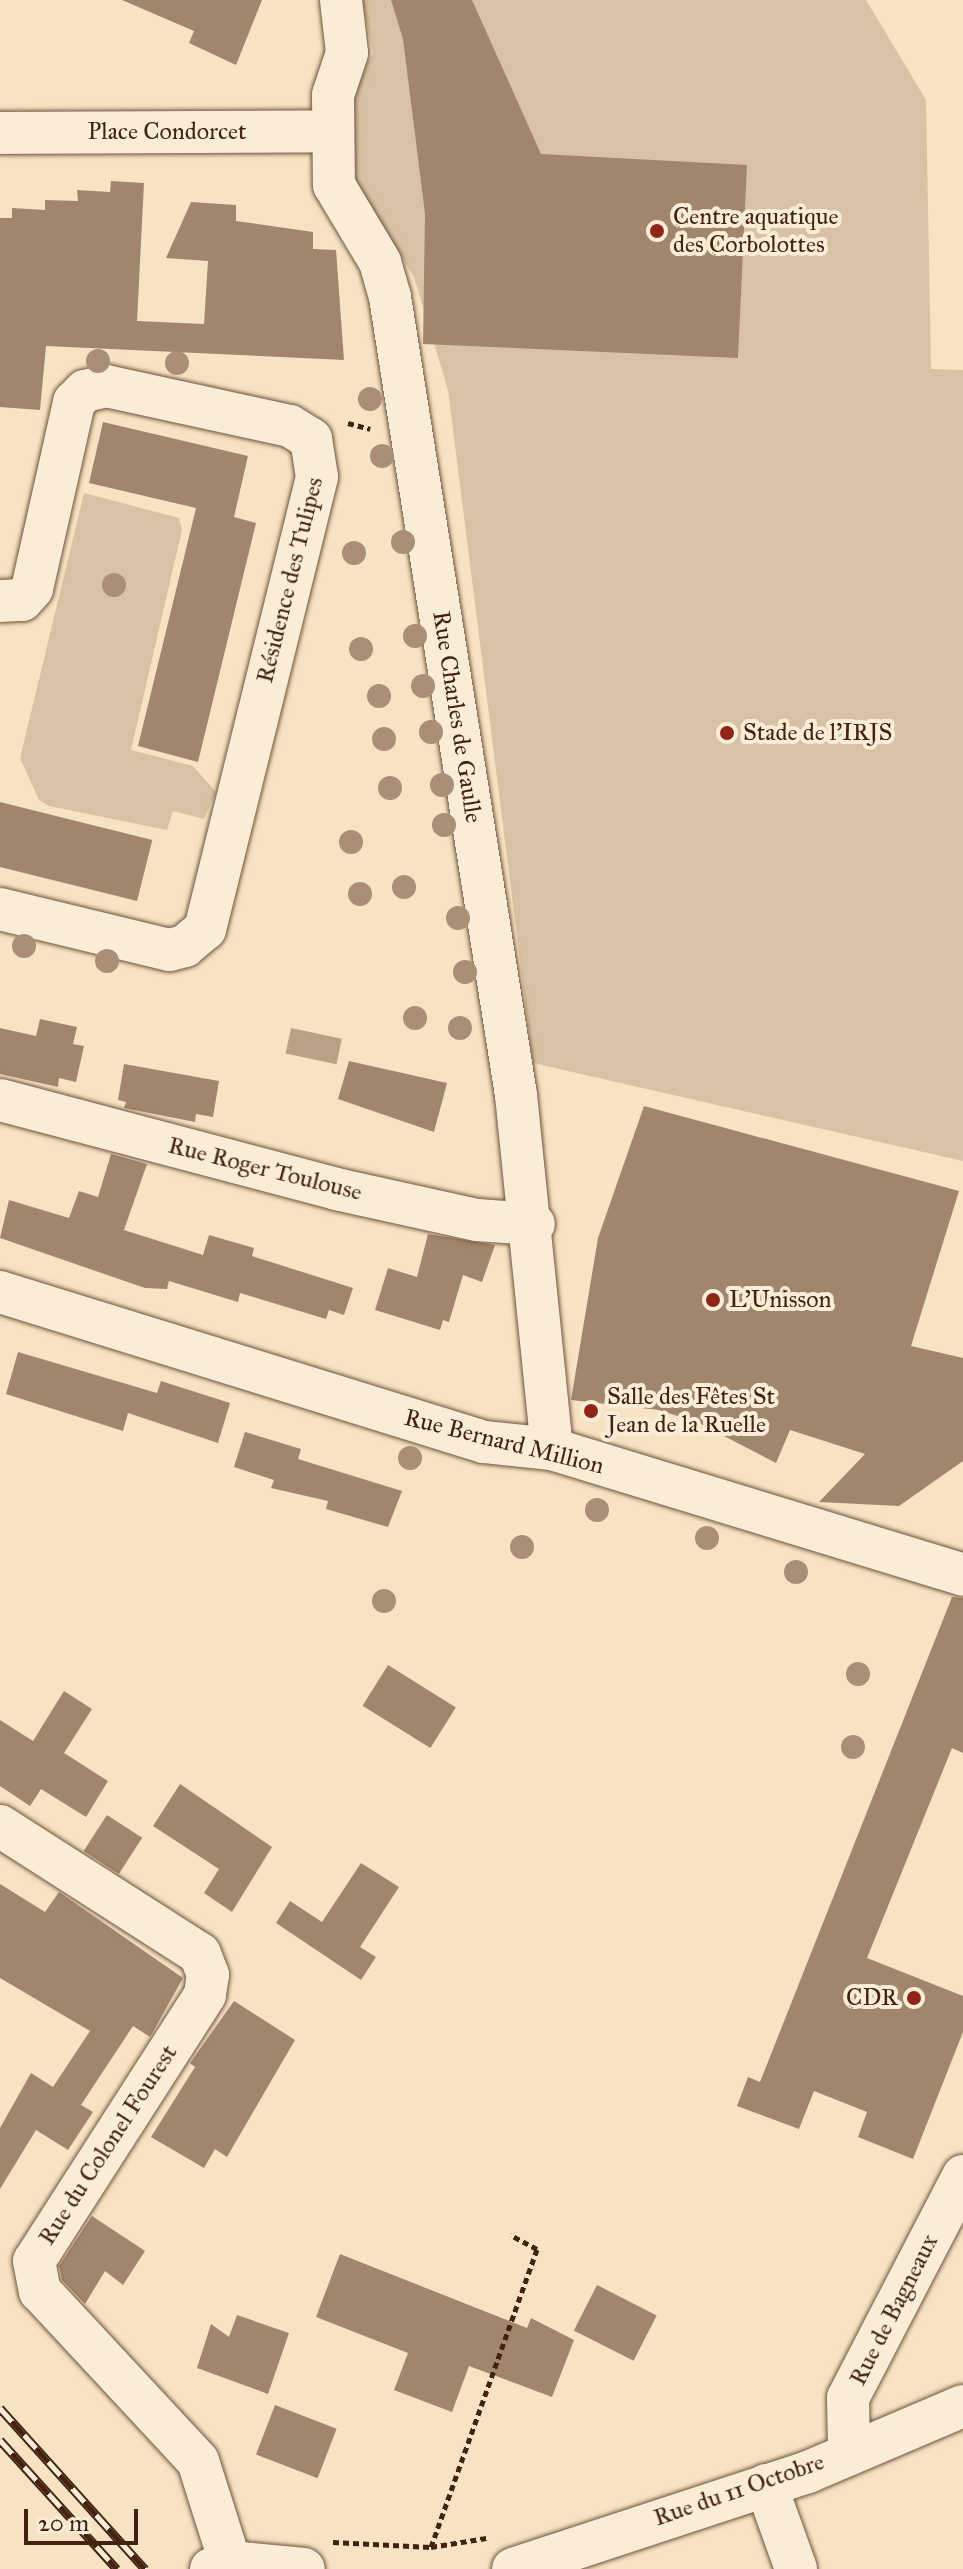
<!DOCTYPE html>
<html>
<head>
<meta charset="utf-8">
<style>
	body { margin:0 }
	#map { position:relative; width:963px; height:2569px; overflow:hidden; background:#f6e3c3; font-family:"IM FELL Great Primer",serif }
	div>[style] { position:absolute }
	.green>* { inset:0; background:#d8c2a5 }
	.water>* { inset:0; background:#b9a186; transform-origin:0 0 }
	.building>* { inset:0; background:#a1866e; transform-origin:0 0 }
	.path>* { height:5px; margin-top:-2.5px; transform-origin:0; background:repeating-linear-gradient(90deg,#421 0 6px,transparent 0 10px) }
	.roads { filter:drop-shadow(0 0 2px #70523e) drop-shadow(0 0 2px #70523e) }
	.minor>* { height:42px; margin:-21px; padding:0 21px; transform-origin:21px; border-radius:21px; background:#f9edd8 }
	.rail>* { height:9px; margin-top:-4.5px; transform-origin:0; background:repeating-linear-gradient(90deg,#f9edd8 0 18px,#421 0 36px); box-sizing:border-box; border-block:2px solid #421 }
	.trees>* { width:24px; height:24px; margin:-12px; border-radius:50%; background:#a88f75 }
	.dots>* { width:22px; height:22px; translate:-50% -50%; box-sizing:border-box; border:4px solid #f9edd8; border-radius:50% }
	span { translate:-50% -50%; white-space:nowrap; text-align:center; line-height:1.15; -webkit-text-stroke:8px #f9edd8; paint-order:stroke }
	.street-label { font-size:24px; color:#421 }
	.poi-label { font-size:24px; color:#421 }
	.left { translate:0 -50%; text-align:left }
	.right { translate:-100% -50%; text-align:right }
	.scale { position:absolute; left:24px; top:2509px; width:114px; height:36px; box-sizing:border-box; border:4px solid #421; border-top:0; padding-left:10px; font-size:24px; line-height:28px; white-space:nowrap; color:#421; -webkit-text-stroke:6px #f9edd8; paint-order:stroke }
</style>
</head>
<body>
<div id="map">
	<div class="green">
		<div style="clip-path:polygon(362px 0,866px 0,926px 100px,931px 369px,963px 370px,963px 1161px,533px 1063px,448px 390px,414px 277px,356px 185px,349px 100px,373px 53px)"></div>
		<div style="clip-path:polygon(84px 493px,179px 518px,182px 530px,131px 750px,193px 766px,216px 792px,204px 819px,173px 811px,167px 830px,49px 806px,39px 800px,20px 758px)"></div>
	</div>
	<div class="water">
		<div style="left:291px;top:1028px;width:52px;height:26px;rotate:12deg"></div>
	</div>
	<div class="building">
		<div style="clip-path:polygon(122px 0,262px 0,236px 65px,189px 43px,194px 31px)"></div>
		<div style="clip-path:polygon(391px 0,472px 0,541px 154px,747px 165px,738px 358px,423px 344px,425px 214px,403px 39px)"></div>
		<div style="clip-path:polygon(111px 181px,144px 183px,137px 321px,204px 324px,208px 261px,166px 258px,191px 202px,236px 205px,236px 221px,313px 232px,313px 249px,336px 250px,344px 360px,46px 346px,40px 410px,0 407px,0 218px,12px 218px,12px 208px,45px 210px,45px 200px,78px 201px,77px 190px,110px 192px)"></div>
		<div style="clip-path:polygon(103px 422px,248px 456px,234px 517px,256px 523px,198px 762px,138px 746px,196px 508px,89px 483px)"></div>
		<div style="left:0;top:802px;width:157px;height:63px;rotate:14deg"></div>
		<div style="clip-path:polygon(40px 1019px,77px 1027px,73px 1044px,84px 1046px,76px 1082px,59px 1078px,58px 1087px,0 1074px,0 1028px,36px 1036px)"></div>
		<div style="clip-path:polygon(349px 1061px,447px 1083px,434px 1132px,338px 1099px)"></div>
		<div style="clip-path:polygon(124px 1064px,219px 1081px,213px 1117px,196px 1114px,195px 1122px,124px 1108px,126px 1102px,118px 1100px)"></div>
		<div style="clip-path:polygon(644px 1106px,959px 1191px,911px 1346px,963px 1358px,963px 1461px,899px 1506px,819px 1502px,865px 1454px,790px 1430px,776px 1463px,699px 1423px,659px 1410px,571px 1400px,598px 1238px)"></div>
		<div style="clip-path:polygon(111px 1154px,147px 1164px,124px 1230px,203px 1255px,209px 1235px,254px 1248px,252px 1256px,353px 1288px,344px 1315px,329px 1310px,326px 1319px,240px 1293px,238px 1302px,169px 1281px,167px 1289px,145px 1288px,0 1238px,9px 1200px,69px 1218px,79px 1191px,98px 1197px)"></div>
		<div style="clip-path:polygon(428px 1234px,495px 1245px,482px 1282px,463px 1275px,449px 1322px,443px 1320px,440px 1330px,375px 1310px,388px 1268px,417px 1277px)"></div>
		<div style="clip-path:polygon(18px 1352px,157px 1393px,161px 1381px,230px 1403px,218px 1443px,128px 1413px,123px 1431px,6px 1394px)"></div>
		<div style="clip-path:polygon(245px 1432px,301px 1449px,298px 1459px,402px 1491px,388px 1527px,326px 1509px,328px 1501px,271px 1488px,274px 1480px,234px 1467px)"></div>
		<div style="clip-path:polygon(952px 1597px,963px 1598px,963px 1753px,952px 1748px,867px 1958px,963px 1996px,963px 2032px,913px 2159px,858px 2137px,867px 2112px,814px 2091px,799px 2129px,737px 2106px,748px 2077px,760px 2082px)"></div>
		<div style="left:388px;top:1665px;width:80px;height:48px;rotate:32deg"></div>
		<div style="clip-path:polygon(64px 1691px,92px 1709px,64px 1753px,108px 1781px,86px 1817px,41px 1789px,30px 1806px,0 1786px,0 1720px,33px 1741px)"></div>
		<div style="clip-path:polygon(180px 1784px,272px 1847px,232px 1912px,204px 1893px,219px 1869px,153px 1826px)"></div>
		<div style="left:107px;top:1815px;width:42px;height:43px;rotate:33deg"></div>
		<div style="clip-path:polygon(361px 1863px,399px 1887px,360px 1947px,376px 1957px,361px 1980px,276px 1923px,290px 1901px,322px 1922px)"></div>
		<div style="clip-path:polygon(0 1884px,45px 1912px,59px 1892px,183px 1978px,150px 2037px,133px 2026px,81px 2105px,93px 2112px,68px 2150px,36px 2130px,0 2189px,0 2128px,31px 2073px,53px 2087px,90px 2031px,0 1978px)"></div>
		<div style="clip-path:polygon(234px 2001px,295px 2040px,227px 2157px,215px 2149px,204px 2168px,151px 2137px,195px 2067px,190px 2063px)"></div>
		<div style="clip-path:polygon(92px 2216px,145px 2251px,123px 2285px,105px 2271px,85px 2304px,62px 2280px,59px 2266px)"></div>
		<div style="clip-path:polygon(340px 2254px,527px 2328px,531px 2318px,574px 2340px,552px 2397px,469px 2366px,452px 2412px,394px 2390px,408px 2353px,316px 2317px)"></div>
		<div style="left:597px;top:2285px;width:67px;height:51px;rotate:27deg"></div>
		<div style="clip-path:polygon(237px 2315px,289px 2333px,268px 2394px,197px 2368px,211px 2324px,229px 2337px)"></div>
		<div style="left:275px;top:2405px;width:66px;height:53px;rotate:21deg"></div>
	</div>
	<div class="path">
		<div style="left:348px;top:423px;width:23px;rotate:15deg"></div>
		<div style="left:333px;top:2542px;width:98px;rotate:2.9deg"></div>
		<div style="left:431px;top:2547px;width:56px;rotate:-9.3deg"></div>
		<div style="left:431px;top:2547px;width:316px;rotate:-70.4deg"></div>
		<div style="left:537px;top:2249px;width:30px;rotate:-152deg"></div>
	</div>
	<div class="roads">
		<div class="minor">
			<div style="left:341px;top:0;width:53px;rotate:83.5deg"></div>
			<div style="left:347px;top:53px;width:44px;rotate:108.4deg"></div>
			<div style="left:333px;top:95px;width:90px;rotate:89.4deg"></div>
			<div style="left:334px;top:185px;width:90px;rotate:59.1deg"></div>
			<div style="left:380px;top:262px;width:36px;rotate:74deg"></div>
			<div style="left:390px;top:297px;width:808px;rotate:81.03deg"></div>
			<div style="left:516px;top:1095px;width:356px;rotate:84.2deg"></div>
			<div style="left:0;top:133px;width:333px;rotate:-0.3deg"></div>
			<div style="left:0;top:601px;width:22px;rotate:-3deg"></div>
			<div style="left:22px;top:600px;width:15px;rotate:-48deg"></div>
			<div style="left:32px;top:589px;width:192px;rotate:-77.3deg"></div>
			<div style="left:74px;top:402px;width:16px;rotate:-45deg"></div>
			<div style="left:85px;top:391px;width:22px;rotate:-13deg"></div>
			<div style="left:106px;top:386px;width:188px;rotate:12.3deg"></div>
			<div style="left:290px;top:426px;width:25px;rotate:32deg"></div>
			<div style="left:311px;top:439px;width:38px;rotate:81deg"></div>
			<div style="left:317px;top:477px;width:466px;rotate:103.9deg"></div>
			<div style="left:205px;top:929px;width:26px;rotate:140deg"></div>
			<div style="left:185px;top:946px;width:16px;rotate:166deg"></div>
			<div style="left:169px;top:950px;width:174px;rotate:-166.4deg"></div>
			<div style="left:0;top:1100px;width:348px;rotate:14.8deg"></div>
			<div style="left:336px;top:1189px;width:144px;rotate:12.4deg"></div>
			<div style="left:477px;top:1220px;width:57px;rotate:4deg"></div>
			<div style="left:0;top:1292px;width:507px;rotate:17.22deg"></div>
			<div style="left:484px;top:1442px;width:68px;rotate:5.9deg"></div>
			<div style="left:552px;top:1449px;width:430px;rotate:17deg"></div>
			<div style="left:0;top:1826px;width:237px;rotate:32.6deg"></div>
			<div style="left:200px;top:1954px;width:22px;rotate:69deg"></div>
			<div style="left:208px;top:1975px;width:20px;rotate:99deg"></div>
			<div style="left:205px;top:1995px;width:316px;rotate:122.7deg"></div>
			<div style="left:34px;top:2261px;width:31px;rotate:79deg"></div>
			<div style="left:40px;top:2291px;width:232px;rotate:47.1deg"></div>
			<div style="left:198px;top:2461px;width:106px;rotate:72.4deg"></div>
			<div style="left:849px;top:2449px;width:51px;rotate:-91.1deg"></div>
			<div style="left:848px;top:2398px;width:250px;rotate:-62.6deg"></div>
			<div style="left:766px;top:2485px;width:89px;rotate:70.3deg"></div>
			<div style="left:211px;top:2569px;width:20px;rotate:-20deg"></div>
			<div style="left:230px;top:2562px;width:74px;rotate:5.4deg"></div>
			<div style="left:513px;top:2569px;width:311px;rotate:-18.2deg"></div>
			<div style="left:808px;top:2472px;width:168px;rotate:-23.1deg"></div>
		</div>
	</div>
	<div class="rail">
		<div style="left:0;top:2408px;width:217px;rotate:48deg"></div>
		<div style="left:0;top:2440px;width:174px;rotate:47.8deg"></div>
	</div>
	<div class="trees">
		<div style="left:98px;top:361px"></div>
		<div style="left:177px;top:363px"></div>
		<div style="left:370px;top:399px"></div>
		<div style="left:382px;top:456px"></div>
		<div style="left:403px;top:542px"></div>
		<div style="left:354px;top:553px"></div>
		<div style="left:114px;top:585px"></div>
		<div style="left:415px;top:636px"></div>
		<div style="left:361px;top:649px"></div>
		<div style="left:423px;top:686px"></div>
		<div style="left:379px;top:696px"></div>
		<div style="left:431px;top:732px"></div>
		<div style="left:384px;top:739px"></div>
		<div style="left:442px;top:785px"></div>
		<div style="left:390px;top:788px"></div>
		<div style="left:444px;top:825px"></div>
		<div style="left:351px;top:842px"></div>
		<div style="left:404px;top:887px"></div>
		<div style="left:360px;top:894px"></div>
		<div style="left:458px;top:918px"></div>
		<div style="left:24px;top:946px"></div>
		<div style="left:107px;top:961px"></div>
		<div style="left:465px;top:972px"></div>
		<div style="left:415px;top:1018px"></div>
		<div style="left:460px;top:1028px"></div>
		<div style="left:410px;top:1458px"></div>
		<div style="left:597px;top:1510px"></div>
		<div style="left:707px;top:1538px"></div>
		<div style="left:522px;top:1547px"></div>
		<div style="left:796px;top:1572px"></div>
		<div style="left:384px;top:1601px"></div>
		<div style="left:858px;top:1674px"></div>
		<div style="left:853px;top:1747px"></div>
	</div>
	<div class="dots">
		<div style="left:657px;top:231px;background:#8f2418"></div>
		<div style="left:727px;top:733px;background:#8f2418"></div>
		<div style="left:713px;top:1300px;background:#8f2418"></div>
		<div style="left:591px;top:1411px;background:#8f2418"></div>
		<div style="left:914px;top:1998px;background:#8f2418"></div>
	</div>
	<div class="street-label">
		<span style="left:167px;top:132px">Place Condorcet</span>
		<span style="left:290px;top:580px;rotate:-76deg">Résidence des Tulipes</span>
		<span style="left:457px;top:717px;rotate:81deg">Rue Charles de Gaulle</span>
		<span style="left:265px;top:1169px;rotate:14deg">Rue Roger Toulouse</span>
		<span style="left:504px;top:1442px;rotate:14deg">Rue Bernard Million</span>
		<span style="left:108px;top:2145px;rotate:-57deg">Rue du Colonel Fourest</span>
		<span style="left:894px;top:2310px;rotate:-63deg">Rue de Bagneaux</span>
		<span style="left:739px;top:2490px;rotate:-19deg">Rue du 11 Octobre</span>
	</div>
	<div class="poi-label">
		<span class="left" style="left:673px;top:231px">Centre aquatique<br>des Corbolottes</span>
		<span class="left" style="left:743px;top:733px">Stade de l'IRJS</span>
		<span class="left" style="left:729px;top:1300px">L'Unisson</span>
		<span class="left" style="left:607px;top:1411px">Salle des Fêtes St<br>Jean de la Ruelle</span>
		<span class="right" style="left:898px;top:1998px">CDR</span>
	</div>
	<div class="scale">20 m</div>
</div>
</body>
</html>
